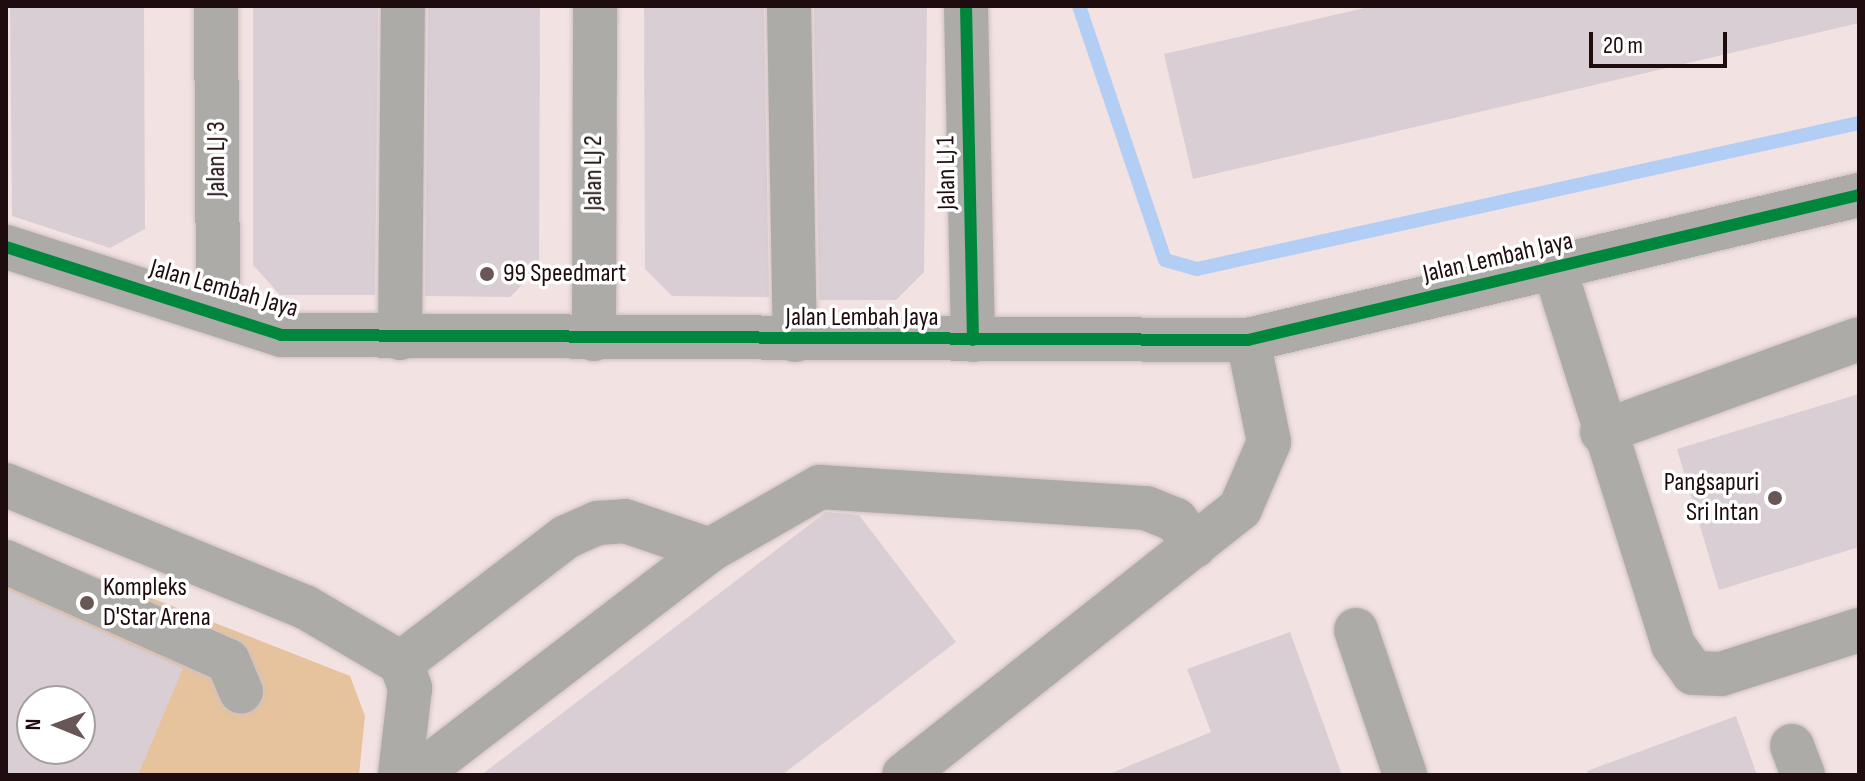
<!DOCTYPE html>
<html>
<head>
<meta charset="utf-8">
<style>
	body { margin:0 }
	#map { position:relative; width:1865px; height:781px; overflow:hidden; background:#f3e2e2; font-family:"Sofia Sans Condensed",sans-serif }
	div>[style] { position:absolute }
	.green>* { inset:0; background:#e6c39d }
	.stream>* { height:14px; margin:-7px; padding:0 7px; transform-origin:7px; border-radius:7px; background:#b3cef5 }
	.building>* { inset:0; background:#daced5 }
	.roads { filter:drop-shadow(0 0 2px #cfc1c2) drop-shadow(0 0 2px #cfc1c2) }
	.minor>* { height:44px; margin:-22px; padding:0 22px; transform-origin:22px; border-radius:22px; background:#adaba7 }
	.cycleway>* { height:12px; margin:-6px; padding:0 6px; transform-origin:6px; border-radius:6px; background:#00873e }
	.dots>* { width:22px; height:22px; translate:-50% -50%; box-sizing:border-box; border:4px solid #fff; border-radius:50% }
	span { translate:-50% -50%; white-space:nowrap; text-align:center; line-height:1.15; -webkit-text-stroke:7px #fff; paint-order:stroke }
	.street-label { font-size:26px; color:#1e0c0e }
	.poi-label { font-size:26px; color:#1e0c0e }
	.left { translate:0 -50%; text-align:left }
	.right { translate:-100% -50%; text-align:right }
	.frame { position:absolute; inset:0; border:8px solid #1e0c0e; pointer-events:none }
	.north { position:absolute; left:16px; top:685px; width:80px; height:80px; box-sizing:border-box; background:#fff; border:2px solid #a59e9f; border-radius:50%; rotate:271deg; font-size:22px; font-weight:700; line-height:32px; text-align:center; color:#1e0c0e }
	.north::after { content:''; display:block; margin:auto; width:28px; height:36px; background:#695758; clip-path:polygon(50% 0,100% 100%,50% 72%,0 100%) }
	.scale { position:absolute; left:1589px; top:32px; width:138px; height:36px; box-sizing:border-box; border:4px solid #1e0c0e; border-top:0; padding-left:10px; font-size:24px; line-height:28px; white-space:nowrap; color:#1e0c0e; -webkit-text-stroke:6px #fff; paint-order:stroke }
</style>
</head>
<body>
<div id="map">
	<div class="green">
		<div style="clip-path:polygon(evenodd,6px 541px,350px 676px,365px 716px,359px 775px,6px 775px,6px 541px,32px 701px,80px 701px,80px 749px,32px 749px,32px 701px)"></div>
	</div>
	<div class="stream">
		<div style="left:1079px;top:6px;width:268px;rotate:71.3deg"></div>
		<div style="left:1165px;top:260px;width:33px;rotate:16deg"></div>
		<div style="left:1197px;top:269px;width:678px;rotate:-12.44deg"></div>
	</div>
	<div class="building">
		<div style="clip-path:polygon(10px 6px,144px 6px,145px 229px,110px 248px,12px 216px)"></div>
		<div style="clip-path:polygon(253px 6px,378px 6px,375px 295px,280px 295px,253px 265px)"></div>
		<div style="clip-path:polygon(428px 6px,540px 6px,539px 268px,510px 297px,425px 296px)"></div>
		<div style="clip-path:polygon(644px 6px,764px 6px,769px 297px,672px 296px,645px 269px)"></div>
		<div style="clip-path:polygon(814px 6px,927px 6px,924px 272px,896px 300px,819px 300px)"></div>
		<div style="clip-path:polygon(1373px 6px,1859px 6px,1859px 23px,1193px 179px,1164px 54px)"></div>
		<div style="clip-path:polygon(1859px 394px,1859px 547px,1719px 590px,1677px 449px)"></div>
		<div style="clip-path:polygon(826px 512px,859px 515px,956px 642px,782px 775px,481px 775px)"></div>
		<div style="clip-path:polygon(evenodd,6px 589px,183px 668px,138px 775px,6px 775px,6px 589px,32px 701px,80px 701px,80px 749px,32px 749px,32px 701px)"></div>
		<div style="clip-path:polygon(1290px 632px,1342px 775px,1107px 775px,1211px 732px,1187px 669px)"></div>
		<div style="clip-path:polygon(1736px 716px,1757px 775px,1588px 775px,1587px 771px)"></div>
	</div>
	<div class="roads">
		<div class="minor">
			<div style="left:216px;top:6px;width:305px;rotate:89.6deg"></div>
			<div style="left:789px;top:6px;width:334px;rotate:89deg"></div>
			<div style="left:966px;top:6px;width:334px;rotate:88.8deg"></div>
			<div style="left:6px;top:247px;width:289px;rotate:17.7deg"></div>
			<div style="left:281px;top:335px;width:967px;rotate:0.3deg"></div>
			<div style="left:1248px;top:340px;width:628px;rotate:-13.35deg"></div>
			<div style="left:1554px;top:267px;width:396px;rotate:72.5deg"></div>
			<div style="left:1673px;top:645px;width:34px;rotate:54deg"></div>
			<div style="left:1693px;top:673px;width:28px;rotate:2deg"></div>
			<div style="left:1721px;top:674px;width:145px;rotate:-17.7deg"></div>
			<div style="left:400px;top:338px;width:332px;rotate:-89.5deg"></div>
			<div style="left:594px;top:339px;width:333px;rotate:-89.8deg"></div>
			<div style="left:1602px;top:432px;width:273px;rotate:-19.9deg"></div>
			<div style="left:6px;top:485px;width:323px;rotate:22.2deg"></div>
			<div style="left:305px;top:607px;width:111px;rotate:30.3deg"></div>
			<div style="left:401px;top:663px;width:27px;rotate:70deg"></div>
			<div style="left:410px;top:688px;width:88px;rotate:96.6deg"></div>
			<div style="left:6px;top:562px;width:243px;rotate:24deg"></div>
			<div style="left:228px;top:661px;width:33px;rotate:67deg"></div>
			<div style="left:1356px;top:630px;width:153px;rotate:71.3deg"></div>
			<div style="left:401px;top:663px;width:208px;rotate:-37.4deg"></div>
			<div style="left:566px;top:537px;width:35px;rotate:-24deg"></div>
			<div style="left:598px;top:523px;width:27px;rotate:-4deg"></div>
			<div style="left:625px;top:521px;width:90px;rotate:18.8deg"></div>
			<div style="left:1792px;top:746px;width:31px;rotate:69deg"></div>
			<div style="left:417px;top:775px;width:369px;rotate:-37.5deg"></div>
			<div style="left:710px;top:550px;width:127px;rotate:-29.8deg"></div>
			<div style="left:820px;top:487px;width:327px;rotate:3.7deg"></div>
			<div style="left:1146px;top:508px;width:32px;rotate:22deg"></div>
			<div style="left:1176px;top:520px;width:32px;rotate:55deg"></div>
			<div style="left:904px;top:775px;width:429px;rotate:-38.4deg"></div>
			<div style="left:1240px;top:509px;width:73px;rotate:-66.6deg"></div>
			<div style="left:1269px;top:442px;width:104px;rotate:-101.6deg"></div>
		</div>
	</div>
	<div class="cycleway">
		<div style="left:966px;top:6px;width:334px;rotate:88.8deg"></div>
		<div style="left:6px;top:247px;width:289px;rotate:17.7deg"></div>
		<div style="left:281px;top:335px;width:967px;rotate:0.3deg"></div>
		<div style="left:1248px;top:340px;width:628px;rotate:-13.35deg"></div>
	</div>
	<div class="dots">
		<div style="left:487px;top:274px;background:#695758"></div>
		<div style="left:1775px;top:498px;background:#695758"></div>
		<div style="left:87px;top:603px;background:#695758"></div>
	</div>
	<div class="street-label">
		<span style="left:217px;top:159px;rotate:-90deg">Jalan LJ 3</span>
		<span style="left:594px;top:173px;rotate:-90deg">Jalan LJ 2</span>
		<span style="left:947px;top:173px;rotate:-91deg">Jalan LJ 1</span>
		<span style="left:1498px;top:258px;rotate:-13deg">Jalan Lembah Jaya</span>
		<span style="left:224px;top:289px;rotate:16deg">Jalan Lembah Jaya</span>
		<span style="left:862px;top:318px">Jalan Lembah Jaya</span>
	</div>
	<div class="poi-label">
		<span class="left" style="left:503px;top:274px">99 Speedmart</span>
		<span class="right" style="left:1759px;top:498px">Pangsapuri<br>Sri Intan</span>
		<span class="left" style="left:103px;top:603px">Kompleks<br>D'Star Arena</span>
	</div>
	<div class="frame"></div>
	<div class="north">N</div>
	<div class="scale">20 m</div>
</div>
</body>
</html>
